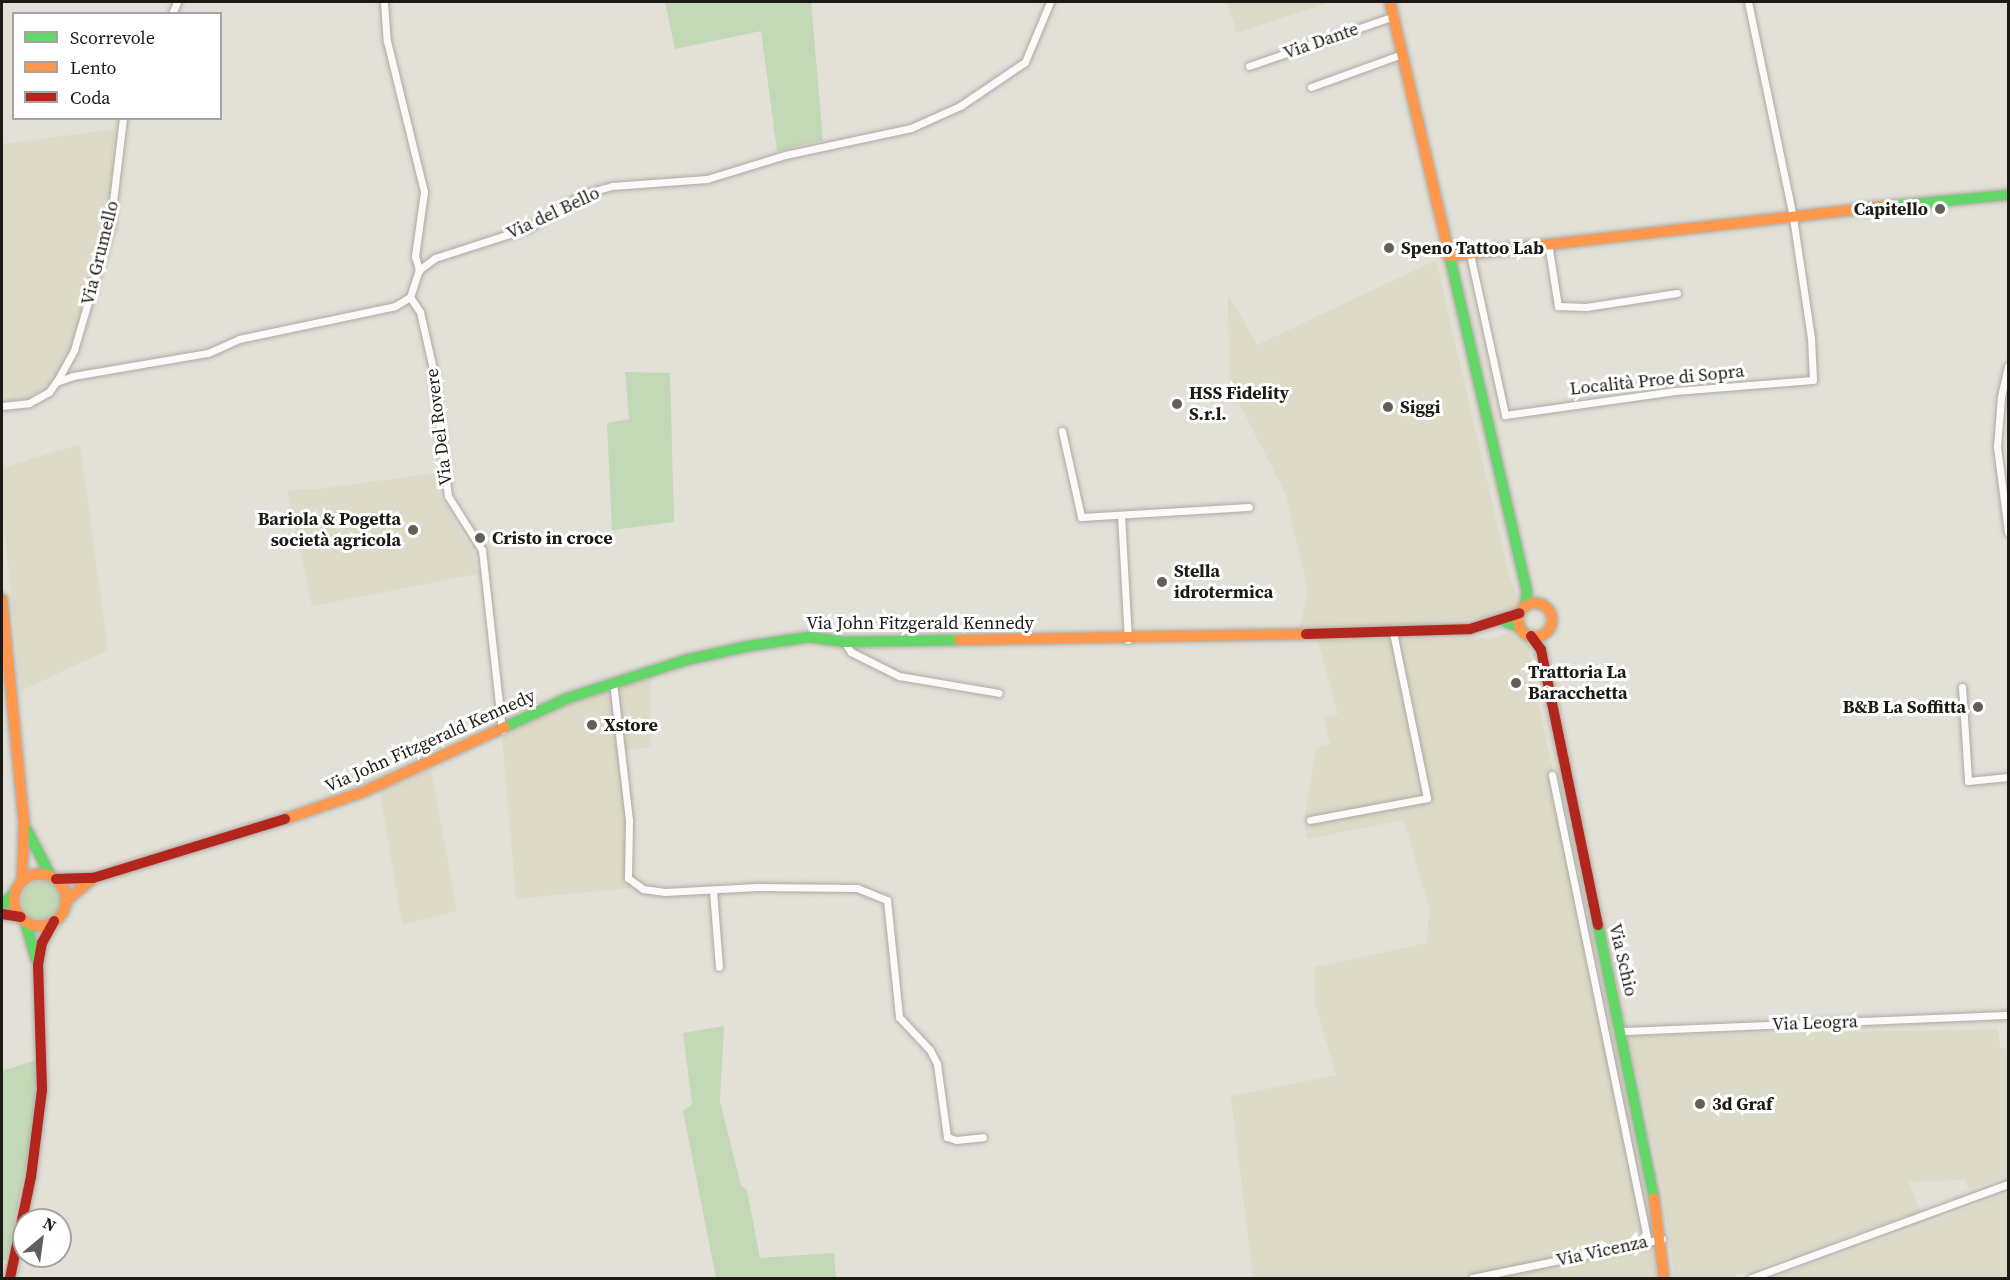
<!DOCTYPE html>
<html>
<head>
<meta charset="utf-8">
<style>
	body { margin:0 }
	#map { position:relative; width:2010px; height:1280px; overflow:hidden; background:#e3e0d7; font-family:"Source Serif 4",serif }
	div>[style] { position:absolute }
	.built>* { inset:0; background:#dedac8 }
	.green>* { inset:0; background:#c3d8b6 }
	.round { border-radius:50% }
	.roads { filter:drop-shadow(0 0 2px #acaaa2) drop-shadow(0 0 2px #acaaa2) }
	.street>* { height:7px; margin:-3.5px; padding:0 3.5px; transform-origin:3.5px; border-radius:3.5px; background:#fbfaf9 }
	.fast>* { height:10px; margin:-5px; padding:0 5px; transform-origin:5px; border-radius:5px; background:#63d668 }
	.slow>* { height:10px; margin:-5px; padding:0 5px; transform-origin:5px; border-radius:5px; background:#ff974d }
	.slow>.ring { margin:-5px; padding:0; box-sizing:content-box; background:none; border:10px solid #ff974d; border-radius:50% }
	.jam>* { height:10px; margin:-5px; padding:0 5px; transform-origin:5px; border-radius:5px; background:#b3261e }
	.dots>* { width:16px; height:16px; translate:-50% -50%; box-sizing:border-box; border:3px solid #fff; border-radius:50% }
	span { translate:-50% -50%; white-space:nowrap; text-align:center; line-height:1.15; -webkit-text-stroke:6px #fff; paint-order:stroke }
	.street-label { font-size:18px; color:#1c1a14 }
	.poi-label { font-size:18px; color:#1c1a14; font-weight:700 }
	.right { translate:-100% -50%; text-align:right }
	.left { translate:0 -50%; text-align:left }
	.frame { position:absolute; inset:0; border:3px solid #1c1a14; pointer-events:none }
	.legend { position:absolute; left:12px; top:12px; width:210px; height:108px; box-sizing:border-box; background:#fff; border:2px solid #a4a3a1; margin:0; padding:8px 10px; list-style:none; font-size:18px; color:#1c1a14 }
	.legend li { display:flex; align-items:center; gap:12px; height:30px }
	.legend b { width:30px; border:2px solid #a4a3a1 }
	.north { position:absolute; left:12px; top:1208px; width:60px; height:60px; box-sizing:border-box; background:#fff; border:2px solid #a4a3a1; border-radius:50%; rotate:29deg; font-size:16px; font-weight:700; line-height:24px; text-align:center; color:#1c1a14 }
	.north::after { content:''; display:block; margin:auto; width:21px; height:27px; background:#625f58; clip-path:polygon(50% 0,100% 100%,50% 72%,0 100%) }
</style>
</head>
<body>
<div id="map">
	<div class="built">
		<div style="clip-path:polygon(1227px 2px,1331px 2px,1237px 33px)"></div>
		<div style="clip-path:polygon(116px 129px,109px 214px,70px 350px,56px 378px,45px 389px,21px 401px,2px 401px,2px 144px)"></div>
		<div style="clip-path:polygon(1436px 260px,1509px 574px,1523px 614px,1402px 625px,1299px 628px,1308px 590px,1285px 493px,1229px 383px,1228px 294px,1257px 345px)"></div>
		<div style="clip-path:polygon(80px 444px,108px 650px,21px 691px,2px 506px,2px 468px)"></div>
		<div style="clip-path:polygon(436px 473px,439px 495px,472px 551px,478px 574px,312px 606px,287px 490px,319px 489px)"></div>
		<div style="clip-path:polygon(1526px 627px,1539px 707px,1629px 1117px,1657px 1278px,1253px 1278px,1231px 1096px,1336px 1075px,1315px 1004px,1315px 967px,1427px 943px,1429px 908px,1404px 820px,1307px 839px,1304px 820px,1316px 748px,1330px 744px,1323px 718px,1338px 714px,1318px 641px,1494px 638px)"></div>
		<div style="clip-path:polygon(650px 678px,651px 747px,624px 751px,631px 888px,516px 899px,502px 738px,573px 700px)"></div>
		<div style="clip-path:polygon(431px 770px,457px 911px,402px 925px,380px 791px)"></div>
		<div style="clip-path:polygon(1998px 1029px,2000px 1048px,2008px 1049px,2008px 1175px,1970px 1189px,1964px 1180px,1909px 1182px,1920px 1211px,1729px 1278px,1675px 1278px,1662px 1186px,1629px 1036px)"></div>
		<div style="clip-path:polygon(2008px 1193px,2008px 1278px,1772px 1278px,1921px 1226px)"></div>
	</div>
	<div class="green">
		<div style="clip-path:polygon(665px 2px,811px 2px,823px 140px,777px 151px,761px 31px,675px 49px)"></div>
		<div style="clip-path:polygon(625px 372px,670px 373px,674px 522px,612px 530px,607px 423px,629px 419px)"></div>
		<div class="round" style="left:22px;top:881px;width:38px;height:38px"></div>
		<div style="clip-path:polygon(724px 1026px,720px 1102px,741px 1185px,747px 1190px,760px 1258px,834px 1253px,836px 1278px,716px 1278px,683px 1111px,692px 1104px,683px 1033px)"></div>
		<div style="clip-path:polygon(39px 1059px,35px 1122px,6px 1260px,2px 1261px,2px 1071px)"></div>
	</div>
	<div class="roads">
		<div class="street">
			<div style="left:384px;top:2px;width:39px;rotate:86deg"></div>
			<div style="left:387px;top:41px;width:155px;rotate:76.2deg"></div>
			<div style="left:424px;top:192px;width:65px;rotate:98deg"></div>
			<div style="left:415px;top:256px;width:15px;rotate:74deg"></div>
			<div style="left:172px;top:14px;width:13px;rotate:-67deg"></div>
			<div style="left:1249px;top:66px;width:153px;rotate:-19deg"></div>
			<div style="left:1311px;top:87px;width:97px;rotate:-19.9deg"></div>
			<div style="left:1548px;top:243px;width:64px;rotate:81deg"></div>
			<div style="left:1558px;top:306px;width:28px;rotate:2deg"></div>
			<div style="left:1586px;top:307px;width:92px;rotate:-8.7deg"></div>
			<div style="left:1470px;top:254px;width:165px;rotate:77.7deg"></div>
			<div style="left:1505px;top:415px;width:172px;rotate:-8deg"></div>
			<div style="left:1675px;top:391px;width:138px;rotate:-4.6deg"></div>
			<div style="left:1813px;top:380px;width:42px;rotate:-92.7deg"></div>
			<div style="left:1811px;top:338px;width:122px;rotate:-98.5deg"></div>
			<div style="left:1793px;top:217px;width:220px;rotate:-101.8deg"></div>
			<div style="left:410px;top:297px;width:18px;rotate:56deg"></div>
			<div style="left:420px;top:312px;width:58px;rotate:77.2deg"></div>
			<div style="left:433px;top:369px;width:128px;rotate:83.3deg"></div>
			<div style="left:448px;top:496px;width:64px;rotate:57.8deg"></div>
			<div style="left:482px;top:550px;width:181px;rotate:83.7deg"></div>
			<div style="left:2008px;top:366px;width:32px;rotate:103deg"></div>
			<div style="left:2001px;top:397px;width:50px;rotate:94.6deg"></div>
			<div style="left:1997px;top:447px;width:86px;rotate:82.6deg"></div>
			<div style="left:57px;top:381px;width:35px;rotate:-61deg"></div>
			<div style="left:74px;top:350px;width:128px;rotate:-73.7deg"></div>
			<div style="left:110px;top:227px;width:110px;rotate:-83.2deg"></div>
			<div style="left:2px;top:406px;width:27px;rotate:-6deg"></div>
			<div style="left:29px;top:403px;width:23px;rotate:-29deg"></div>
			<div style="left:49px;top:392px;width:12px;rotate:-55deg"></div>
			<div style="left:56px;top:382px;width:18px;rotate:-19deg"></div>
			<div style="left:73px;top:376px;width:137px;rotate:-9.7deg"></div>
			<div style="left:208px;top:353px;width:34px;rotate:-24deg"></div>
			<div style="left:239px;top:339px;width:159px;rotate:-11.9deg"></div>
			<div style="left:395px;top:306px;width:17px;rotate:-31deg"></div>
			<div style="left:410px;top:297px;width:28px;rotate:-72deg"></div>
			<div style="left:419px;top:270px;width:20px;rotate:-37deg"></div>
			<div style="left:435px;top:258px;width:98px;rotate:-17.9deg"></div>
			<div style="left:528px;top:228px;width:66px;rotate:-31.3deg"></div>
			<div style="left:584px;top:194px;width:29px;rotate:-16deg"></div>
			<div style="left:612px;top:186px;width:95px;rotate:-4.2deg"></div>
			<div style="left:707px;top:179px;width:82px;rotate:-17.1deg"></div>
			<div style="left:785px;top:155px;width:129px;rotate:-12.1deg"></div>
			<div style="left:911px;top:128px;width:54px;rotate:-24.2deg"></div>
			<div style="left:960px;top:106px;width:78px;rotate:-34.1deg"></div>
			<div style="left:1025px;top:62px;width:65px;rotate:-67.4deg"></div>
			<div style="left:1062px;top:431px;width:88px;rotate:77.5deg"></div>
			<div style="left:1081px;top:517px;width:168px;rotate:-3.4deg"></div>
			<div style="left:1121px;top:515px;width:125px;rotate:86.8deg"></div>
			<div style="left:844px;top:642px;width:12px;rotate:55deg"></div>
			<div style="left:851px;top:652px;width:54px;rotate:26.6deg"></div>
			<div style="left:899px;top:676px;width:101px;rotate:9.6deg"></div>
			<div style="left:613px;top:682px;width:139px;rotate:83.4deg"></div>
			<div style="left:629px;top:820px;width:58px;rotate:91deg"></div>
			<div style="left:628px;top:878px;width:19px;rotate:36deg"></div>
			<div style="left:643px;top:889px;width:22px;rotate:8deg"></div>
			<div style="left:665px;top:892px;width:92px;rotate:-3.1deg"></div>
			<div style="left:757px;top:887px;width:100px;rotate:0.6deg"></div>
			<div style="left:857px;top:888px;width:32px;rotate:22deg"></div>
			<div style="left:887px;top:900px;width:118px;rotate:84.1deg"></div>
			<div style="left:899px;top:1017px;width:45px;rotate:46.8deg"></div>
			<div style="left:930px;top:1050px;width:16px;rotate:63deg"></div>
			<div style="left:937px;top:1064px;width:74px;rotate:82.2deg"></div>
			<div style="left:947px;top:1137px;width:9px;rotate:18deg"></div>
			<div style="left:956px;top:1140px;width:27px;rotate:-6deg"></div>
			<div style="left:1962px;top:687px;width:94px;rotate:86.3deg"></div>
			<div style="left:1968px;top:781px;width:40px;rotate:-5.7deg"></div>
			<div style="left:1552px;top:775px;width:477px;rotate:78.4deg"></div>
			<div style="left:1310px;top:820px;width:119px;rotate:-10.6deg"></div>
			<div style="left:1427px;top:798px;width:169px;rotate:-101.6deg"></div>
			<div style="left:713px;top:891px;width:76px;rotate:85.5deg"></div>
			<div style="left:1622px;top:1031px;width:386px;rotate:-2.4deg"></div>
			<div style="left:1472px;top:1278px;width:194px;rotate:-11.6deg"></div>
			<div style="left:1751px;top:1278px;width:274px;rotate:-20.1deg"></div>
		</div>
		<div class="fast">
			<div style="left:1880px;top:207px;width:129px;rotate:-5.4deg"></div>
			<div style="left:1447px;top:245px;width:355px;rotate:77deg"></div>
			<div style="left:1527px;top:591px;width:16px;rotate:97deg"></div>
			<div style="left:1504px;top:621px;width:17px;rotate:21deg"></div>
			<div style="left:505px;top:727px;width:69px;rotate:-24.7deg"></div>
			<div style="left:568px;top:698px;width:124px;rotate:-17.9deg"></div>
			<div style="left:686px;top:660px;width:65px;rotate:-12.5deg"></div>
			<div style="left:749px;top:646px;width:61px;rotate:-8.5deg"></div>
			<div style="left:809px;top:637px;width:35px;rotate:8deg"></div>
			<div style="left:844px;top:642px;width:115px;rotate:-1deg"></div>
			<div style="left:27px;top:830px;width:51px;rotate:62.9deg"></div>
			<div style="left:2px;top:906px;width:21px;rotate:-47deg"></div>
			<div style="left:25px;top:921px;width:40px;rotate:74deg"></div>
			<div style="left:1598px;top:925px;width:279px;rotate:78.4deg"></div>
		</div>
		<div class="slow">
			<div style="left:1390px;top:2px;width:250px;rotate:76.8deg"></div>
			<div style="left:1448px;top:256px;width:435px;rotate:-6.5deg"></div>
			<div style="left:2px;top:599px;width:224px;rotate:84.4deg"></div>
			<div style="left:24px;top:822px;width:59px;rotate:91.9deg"></div>
			<div class="ring" style="left:1518px;top:603px;width:24px;height:24px"></div>
			<div style="left:959px;top:640px;width:347px;rotate:-1deg"></div>
			<div style="left:285px;top:819px;width:83px;rotate:-19.1deg"></div>
			<div style="left:363px;top:792px;width:156px;rotate:-24.6deg"></div>
			<div class="ring" style="left:14px;top:874px;width:42px;height:42px"></div>
			<div style="left:66px;top:901px;width:33px;rotate:-40deg"></div>
			<div style="left:1654px;top:1198px;width:81px;rotate:82.9deg"></div>
		</div>
		<div class="jam">
			<div style="left:1306px;top:634px;width:164px;rotate:-1.7deg"></div>
			<div style="left:1470px;top:629px;width:52px;rotate:-17.7deg"></div>
			<div style="left:1531px;top:636px;width:17px;rotate:54deg"></div>
			<div style="left:1541px;top:650px;width:281px;rotate:78.3deg"></div>
			<div style="left:56px;top:879px;width:37px;rotate:-2deg"></div>
			<div style="left:93px;top:878px;width:201px;rotate:-17.1deg"></div>
			<div style="left:2px;top:914px;width:19px;rotate:9deg"></div>
			<div style="left:10px;top:1278px;width:103px;rotate:-78.3deg"></div>
			<div style="left:31px;top:1177px;width:88px;rotate:-82.8deg"></div>
			<div style="left:42px;top:1090px;width:125px;rotate:-91.8deg"></div>
			<div style="left:38px;top:965px;width:22px;rotate:-80deg"></div>
			<div style="left:42px;top:943px;width:25px;rotate:-61deg"></div>
		</div>
	</div>
	<div class="dots">
		<div style="left:1940px;top:209px;background:#625f58"></div>
		<div style="left:1389px;top:248px;background:#625f58"></div>
		<div style="left:1177px;top:404px;background:#625f58"></div>
		<div style="left:1388px;top:407px;background:#625f58"></div>
		<div style="left:413px;top:530px;background:#625f58"></div>
		<div style="left:480px;top:538px;background:#625f58"></div>
		<div style="left:1162px;top:582px;background:#625f58"></div>
		<div style="left:1516px;top:683px;background:#625f58"></div>
		<div style="left:1978px;top:707px;background:#625f58"></div>
		<div style="left:592px;top:725px;background:#625f58"></div>
		<div style="left:1700px;top:1104px;background:#625f58"></div>
	</div>
	<div class="street-label">
		<span style="left:1321px;top:41px;rotate:-19deg">Via Dante</span>
		<span style="left:553px;top:213px;rotate:-25deg">Via del Bello</span>
		<span style="left:100px;top:253px;rotate:-76deg">Via Grumello</span>
		<span style="left:1657px;top:380px;rotate:-6deg">Località Proe di Sopra</span>
		<span style="left:439px;top:427px;rotate:-97deg">Via Del Rovere</span>
		<span style="left:920px;top:623px">Via John Fitzgerald Kennedy</span>
		<span style="left:430px;top:741px;rotate:-24deg">Via John Fitzgerald Kennedy</span>
		<span style="left:1623px;top:960px;rotate:77deg">Via Schio</span>
		<span style="left:1815px;top:1023px;rotate:-2deg">Via Leogra</span>
		<span style="left:1602px;top:1251px;rotate:-12deg">Via Vicenza</span>
	</div>
	<div class="poi-label">
		<span class="right" style="left:1928px;top:209px">Capitello</span>
		<span class="left" style="left:1401px;top:248px">Speno Tattoo Lab</span>
		<span class="left" style="left:1189px;top:404px">HSS Fidelity<br>S.r.l.</span>
		<span class="left" style="left:1400px;top:407px">Siggi</span>
		<span class="right" style="left:401px;top:530px">Bariola &amp; Pogetta<br>società agricola</span>
		<span class="left" style="left:492px;top:538px">Cristo in croce</span>
		<span class="left" style="left:1174px;top:582px">Stella<br>idrotermica</span>
		<span class="left" style="left:1528px;top:683px">Trattoria La<br>Baracchetta</span>
		<span class="right" style="left:1966px;top:707px">B&amp;B La Soffitta</span>
		<span class="left" style="left:604px;top:725px">Xstore</span>
		<span class="left" style="left:1712px;top:1104px">3d Graf</span>
	</div>
	<div class="frame"></div>
	<ul class="legend">
	<li><b style="height:8px;background:#63d668"></b>Scorrevole</li>
	<li><b style="height:8px;background:#ff974d"></b>Lento</li>
	<li><b style="height:8px;background:#b3261e"></b>Coda</li>
	</ul>
	<div class="north">N</div>
</div>
</body>
</html>
